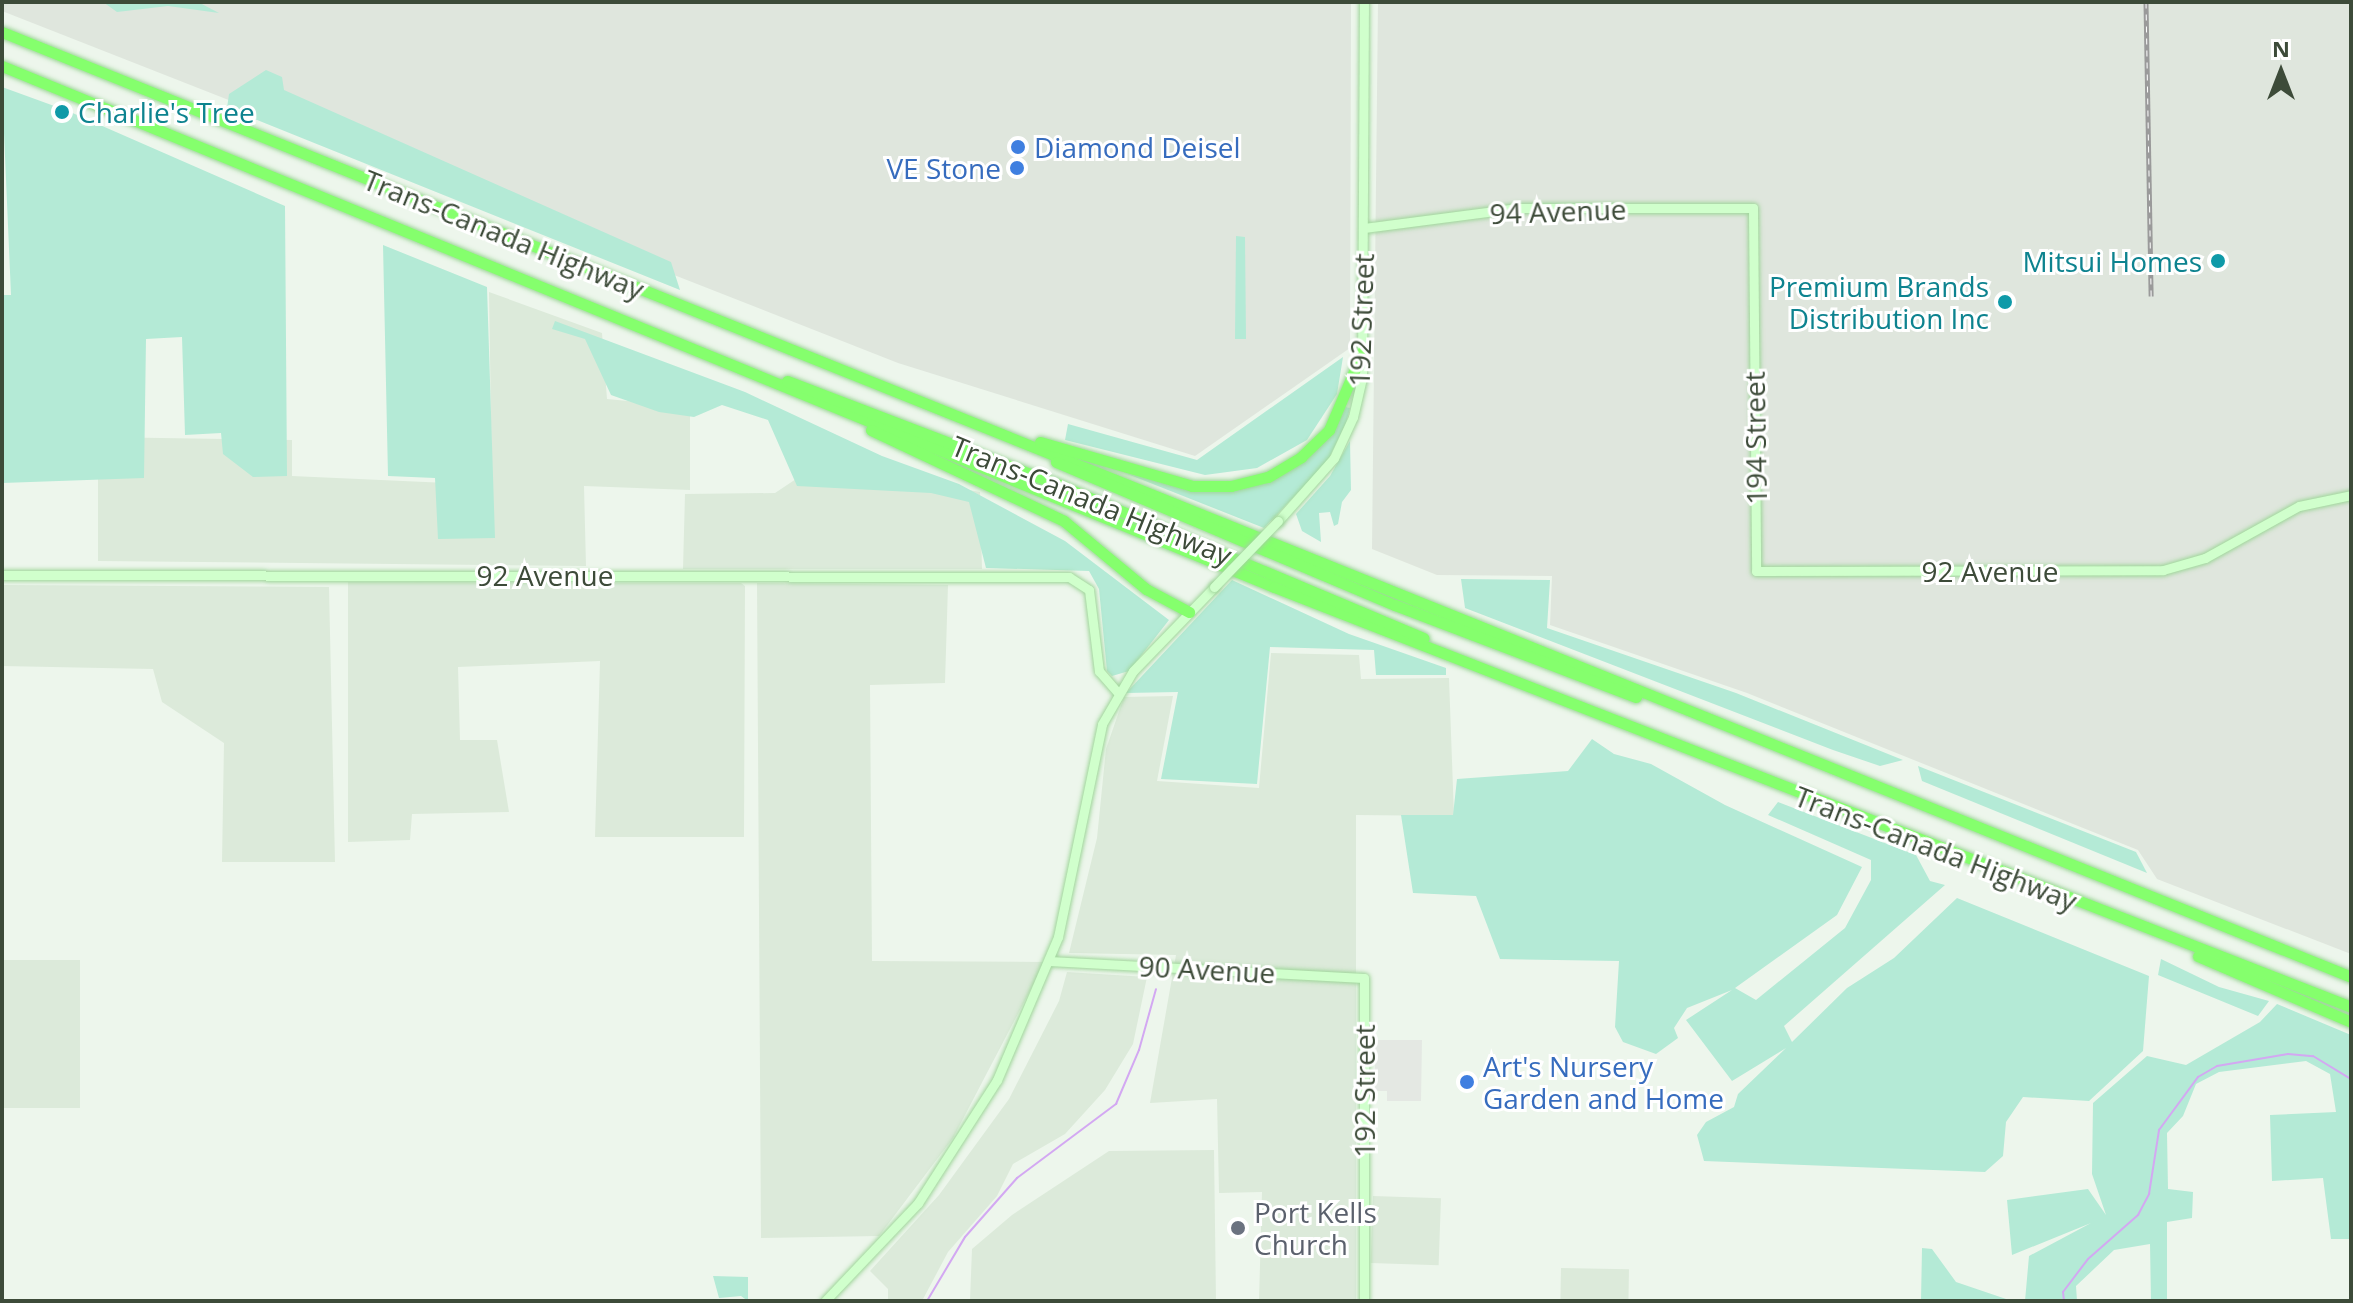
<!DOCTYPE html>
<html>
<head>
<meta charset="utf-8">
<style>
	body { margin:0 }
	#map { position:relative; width:2353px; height:1303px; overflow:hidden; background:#edf6ec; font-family:"Open Sans",sans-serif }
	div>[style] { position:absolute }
	.residential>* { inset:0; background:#dceada; transform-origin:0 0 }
	.industrial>* { inset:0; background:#dfe6dd }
	.green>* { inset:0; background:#b4ead6 }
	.parking>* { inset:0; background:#e4e8e3 }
	.stream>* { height:2px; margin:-1px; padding:0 1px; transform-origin:1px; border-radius:1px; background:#d3a8f2 }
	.roads { filter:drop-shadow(0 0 2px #a0d69b) drop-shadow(0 0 2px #a0d69b) }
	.secondary>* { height:9px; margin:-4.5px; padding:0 4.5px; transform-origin:4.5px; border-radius:4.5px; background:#d0ffcc }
	.highway>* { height:11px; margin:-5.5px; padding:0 5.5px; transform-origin:5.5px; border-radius:5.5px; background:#85ff6d }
	.rail>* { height:5px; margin-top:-2.5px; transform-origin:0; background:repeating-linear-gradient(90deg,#fff 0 6px,#9a9a9a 0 12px); box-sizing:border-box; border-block:2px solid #9a9a9a }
	.bridges { filter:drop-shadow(0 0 2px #a0d69b) drop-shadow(0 0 2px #a0d69b) }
	.secondary-bridge>* { height:9px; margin:-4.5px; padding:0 4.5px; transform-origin:4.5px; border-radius:4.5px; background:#d0ffcc }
	.dots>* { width:22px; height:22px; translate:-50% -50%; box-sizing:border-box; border:4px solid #fff; border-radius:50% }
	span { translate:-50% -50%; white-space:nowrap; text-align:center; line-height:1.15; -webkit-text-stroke:6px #fff; paint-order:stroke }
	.culture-label { font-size:28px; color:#0d838f }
	.left { translate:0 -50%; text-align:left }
	.right { translate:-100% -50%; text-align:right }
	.shop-label { font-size:28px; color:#366cbe }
	.street-label { font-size:28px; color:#3d4b39 }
	.worship-label { font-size:28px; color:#5b616d }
	.frame { position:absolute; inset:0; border:4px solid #3d4b39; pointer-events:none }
	.north { position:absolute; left:2241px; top:32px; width:80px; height:80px; -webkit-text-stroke:6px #fff; paint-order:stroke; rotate:0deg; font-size:22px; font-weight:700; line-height:32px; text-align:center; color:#3d4b39 }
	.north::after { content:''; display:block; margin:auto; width:28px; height:36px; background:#3d4b39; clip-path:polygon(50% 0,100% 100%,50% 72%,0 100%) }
</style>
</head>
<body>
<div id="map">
	<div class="residential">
		<div style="clip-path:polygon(489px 292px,602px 333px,607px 399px,690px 407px,690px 490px,584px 486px,586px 566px,98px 561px,98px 437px,292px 440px,292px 476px,492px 485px)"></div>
		<div style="clip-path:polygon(882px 475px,980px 492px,982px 569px,683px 569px,685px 494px,775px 493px,796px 479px)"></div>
		<div style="clip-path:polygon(348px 582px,741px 583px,745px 586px,744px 837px,595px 837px,600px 661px,458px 667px,460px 740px,497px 740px,509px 812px,412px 814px,410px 840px,348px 842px)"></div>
		<div style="clip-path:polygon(757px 583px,948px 585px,945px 683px,870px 685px,872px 961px,1045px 962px,953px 1138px,879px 1236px,761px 1238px)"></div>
		<div style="clip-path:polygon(2px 585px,329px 587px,335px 862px,222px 862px,224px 743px,162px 702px,153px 669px,2px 666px)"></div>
		<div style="clip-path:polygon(1271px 653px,1359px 655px,1361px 679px,1449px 678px,1454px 816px,1356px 815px,1356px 1301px,1259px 1301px,1262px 1192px,1219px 1193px,1217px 1099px,1150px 1103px,1176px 955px,1069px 953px,1097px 838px,1106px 749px,1124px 697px,1173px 696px,1157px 781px,1259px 788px)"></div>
		<div style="left:2px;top:960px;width:78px;height:148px"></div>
		<div style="clip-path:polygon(1067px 972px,1147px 977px,1133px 1044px,1105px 1090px,1065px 1134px,1013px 1164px,997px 1196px,948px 1252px,922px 1301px,888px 1301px,888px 1289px,870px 1271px,939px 1195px,1009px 1099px,1059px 1001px)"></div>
		<div style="clip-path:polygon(1214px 1150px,1216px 1301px,970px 1301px,972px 1249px,1012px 1215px,1109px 1151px)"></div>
		<div style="left:1373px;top:1196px;width:68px;height:67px;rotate:2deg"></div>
		<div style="left:1561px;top:1268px;width:68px;height:33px;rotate:1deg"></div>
	</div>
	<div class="industrial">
		<div style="clip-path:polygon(2px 2px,1351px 2px,1350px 348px,1195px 456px,898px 363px,2px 11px)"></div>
		<div style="clip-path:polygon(1378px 2px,2351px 2px,2351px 954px,2157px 879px,2138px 850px,1747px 693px,1550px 625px,1552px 576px,1437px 575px,1372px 549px)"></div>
	</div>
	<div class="green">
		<div style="clip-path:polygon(103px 2px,198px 2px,219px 13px,168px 6px,117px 12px)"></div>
		<div style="clip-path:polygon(266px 70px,282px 77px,284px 90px,671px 262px,680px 290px,227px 108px,229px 94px)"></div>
		<div style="clip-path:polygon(2px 87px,68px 111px,285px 206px,287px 476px,253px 477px,223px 454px,221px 433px,185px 435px,182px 337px,146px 339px,144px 478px,2px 483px,2px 295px,11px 295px)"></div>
		<div style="clip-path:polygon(1236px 236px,1245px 237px,1246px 339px,1235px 339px)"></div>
		<div style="clip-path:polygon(383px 245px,487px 287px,495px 538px,438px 539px,435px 478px,388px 476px)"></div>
		<div style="clip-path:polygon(555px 321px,745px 392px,882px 456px,959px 484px,1065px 541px,1169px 620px,1129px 671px,1112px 676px,1107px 671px,1099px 589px,1089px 571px,986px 568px,969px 502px,931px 493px,797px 486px,768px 420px,722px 405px,694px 417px,659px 412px,611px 395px,585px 339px,552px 329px)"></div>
		<div style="clip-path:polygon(1343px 357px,1337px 394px,1307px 440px,1257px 468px,1205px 475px,1065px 440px,1068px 424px,1197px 460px)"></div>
		<div style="clip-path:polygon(1345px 407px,1350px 408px,1346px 423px,1327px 462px,1264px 528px,1125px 473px,1191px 490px,1276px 477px,1340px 418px)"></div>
		<div style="clip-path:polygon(1350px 441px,1351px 490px,1342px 502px,1338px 524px,1334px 526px,1330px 512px,1319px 513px,1321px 542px,1302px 531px,1296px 514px,1330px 476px)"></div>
		<div style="clip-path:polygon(1461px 579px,1550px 580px,1547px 628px,1736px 693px,1903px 760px,1880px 766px,1833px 750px,1465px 608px)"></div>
		<div style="clip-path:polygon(1232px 580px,1349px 634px,1446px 668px,1446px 675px,1376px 675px,1374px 650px,1270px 647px,1257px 784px,1161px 779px,1178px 692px,1126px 693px)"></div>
		<div style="clip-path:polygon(1592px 739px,1614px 754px,1651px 764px,1725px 805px,1862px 867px,1837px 915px,1735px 988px,1756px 1000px,1845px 928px,1871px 880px,1871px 860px,1768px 815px,1778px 802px,1916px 855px,1930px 881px,1945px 885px,1784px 1026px,1792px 1042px,1847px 988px,1894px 958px,1957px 898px,2149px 976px,2143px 1051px,2089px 1101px,2023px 1097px,2006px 1122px,2003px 1156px,1985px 1172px,1704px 1161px,1697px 1135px,1706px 1122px,1734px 1107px,1738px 1094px,1786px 1048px,1732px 1081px,1686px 1020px,1732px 990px,1687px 1008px,1674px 1028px,1678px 1038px,1656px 1054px,1623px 1042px,1615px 1027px,1619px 961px,1500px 959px,1476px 896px,1413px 893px,1401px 815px,1453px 815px,1457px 779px,1568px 771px)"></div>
		<div style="clip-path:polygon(1918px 766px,2136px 852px,2147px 873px,1922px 781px)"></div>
		<div style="clip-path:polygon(2161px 959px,2219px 987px,2269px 1001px,2258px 1016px,2158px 975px)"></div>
		<div style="clip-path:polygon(2277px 1004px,2351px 1035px,2351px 1239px,2331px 1239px,2323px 1178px,2272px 1181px,2270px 1115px,2336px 1112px,2330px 1074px,2306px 1061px,2219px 1072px,2196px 1084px,2183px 1116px,2167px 1133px,2168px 1189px,2193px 1192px,2192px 1218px,2167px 1222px,2167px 1301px,2151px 1301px,2150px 1244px,2114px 1250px,2076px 1286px,2077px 1301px,2025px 1301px,2029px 1256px,2091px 1223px,2012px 1255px,2007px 1200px,2088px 1189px,2106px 1215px,2092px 1174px,2093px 1103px,2147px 1056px,2186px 1065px,2260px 1022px)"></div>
		<div style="clip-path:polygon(1922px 1248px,1932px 1249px,1956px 1282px,2012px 1301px,1921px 1301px)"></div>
		<div style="clip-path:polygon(713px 1276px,748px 1277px,748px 1301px,741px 1296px,719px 1298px)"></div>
	</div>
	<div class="parking">
		<div style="clip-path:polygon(1375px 1040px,1422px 1040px,1421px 1101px,1387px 1101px,1387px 1091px,1375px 1091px)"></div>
	</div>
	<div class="stream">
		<div style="left:927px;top:1301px;width:74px;rotate:-59.3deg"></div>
		<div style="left:965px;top:1237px;width:79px;rotate:-48.6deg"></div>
		<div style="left:1017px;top:1178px;width:124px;rotate:-36.8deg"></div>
		<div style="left:1116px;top:1104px;width:59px;rotate:-66.9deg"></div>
		<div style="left:1139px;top:1050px;width:63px;rotate:-74.4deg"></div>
		<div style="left:2064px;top:1301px;width:9px;rotate:-96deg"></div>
		<div style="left:2063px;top:1292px;width:41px;rotate:-52.9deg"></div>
		<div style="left:2088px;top:1259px;width:67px;rotate:-41.3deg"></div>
		<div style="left:2138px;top:1215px;width:24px;rotate:-62deg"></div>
		<div style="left:2149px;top:1194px;width:65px;rotate:-81.1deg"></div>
		<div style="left:2159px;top:1130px;width:66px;rotate:-53.7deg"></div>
		<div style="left:2198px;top:1077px;width:22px;rotate:-30deg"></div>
		<div style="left:2217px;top:1066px;width:72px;rotate:-9.6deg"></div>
		<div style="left:2288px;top:1054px;width:25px;rotate:5deg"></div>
		<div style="left:2313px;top:1056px;width:44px;rotate:31.2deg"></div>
	</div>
	<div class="roads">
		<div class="secondary">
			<div style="left:1364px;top:228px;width:155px;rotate:-7.4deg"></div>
			<div style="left:1518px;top:208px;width:235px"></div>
			<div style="left:1753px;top:208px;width:363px;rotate:89.5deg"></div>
			<div style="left:1756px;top:571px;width:407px;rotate:-0.1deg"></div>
			<div style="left:2163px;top:570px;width:44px;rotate:-15.9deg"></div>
			<div style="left:2205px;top:558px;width:107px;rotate:-29deg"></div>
			<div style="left:2299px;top:506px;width:53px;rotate:-11.9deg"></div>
			<div style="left:1278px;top:521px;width:84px;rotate:-48.4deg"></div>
			<div style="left:1334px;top:458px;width:45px;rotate:-65.1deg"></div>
			<div style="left:1353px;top:417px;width:39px;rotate:-77deg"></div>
			<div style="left:1362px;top:379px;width:377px;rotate:-89.7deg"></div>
			<div style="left:2px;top:575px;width:1067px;rotate:0.11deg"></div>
			<div style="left:1069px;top:577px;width:24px;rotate:33deg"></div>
			<div style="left:1089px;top:590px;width:82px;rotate:83deg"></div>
			<div style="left:1099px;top:671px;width:28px;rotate:49deg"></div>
			<div style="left:1049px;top:961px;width:315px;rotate:3.1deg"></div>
			<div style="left:1364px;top:978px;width:323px;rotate:90deg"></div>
			<div style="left:825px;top:1301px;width:135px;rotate:-46.5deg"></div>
			<div style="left:918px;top:1203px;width:146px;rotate:-57.3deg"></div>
			<div style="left:997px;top:1080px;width:155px;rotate:-66.9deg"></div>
			<div style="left:1058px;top:937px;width:217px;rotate:-78.3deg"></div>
			<div style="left:1102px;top:724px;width:61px;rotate:-59.7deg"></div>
			<div style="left:1133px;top:671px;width:117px;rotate:-46deg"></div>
		</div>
		<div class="highway">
			<div style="left:2px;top:32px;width:2532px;rotate:21.91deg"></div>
			<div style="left:2px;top:66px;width:1375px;rotate:22.27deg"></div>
			<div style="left:1274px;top:587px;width:1156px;rotate:21.3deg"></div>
			<div style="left:787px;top:381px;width:297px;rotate:20.9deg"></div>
			<div style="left:1064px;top:487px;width:390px;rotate:22.8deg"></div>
			<div style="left:871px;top:430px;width:213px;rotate:25.2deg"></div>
			<div style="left:1064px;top:521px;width:107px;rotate:39.7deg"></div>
			<div style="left:1146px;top:589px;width:49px;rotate:28.1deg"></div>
			<div style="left:1040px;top:442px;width:158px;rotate:16.1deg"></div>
			<div style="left:1192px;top:486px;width:39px"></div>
			<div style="left:1231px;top:486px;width:38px;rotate:-14deg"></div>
			<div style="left:1268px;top:477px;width:39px;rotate:-31deg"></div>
			<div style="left:1301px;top:457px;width:39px;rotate:-44deg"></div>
			<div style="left:1329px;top:430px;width:89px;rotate:-66.9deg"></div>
			<div style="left:1056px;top:462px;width:368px;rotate:22.9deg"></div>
			<div style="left:1395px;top:605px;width:258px;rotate:20.9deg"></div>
			<div style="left:2198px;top:956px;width:167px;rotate:23.3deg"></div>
		</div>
	</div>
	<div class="rail">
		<div style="left:2146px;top:2px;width:294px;rotate:89deg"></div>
	</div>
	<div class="bridges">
		<div class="secondary-bridge">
			<div style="left:1214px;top:587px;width:92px;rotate:-45.9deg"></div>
		</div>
	</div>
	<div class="dots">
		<div style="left:62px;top:112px;background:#0f9aa8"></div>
		<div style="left:1018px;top:147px;background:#3f7fe0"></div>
		<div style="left:1017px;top:168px;background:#3f7fe0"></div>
		<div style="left:2218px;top:261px;background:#0f9aa8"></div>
		<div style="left:2005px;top:302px;background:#0f9aa8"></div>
		<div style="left:1467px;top:1082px;background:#3f7fe0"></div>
		<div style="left:1238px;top:1228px;background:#6b7280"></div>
	</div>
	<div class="culture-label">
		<span class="left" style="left:78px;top:112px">Charlie's Tree</span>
		<span class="right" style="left:2202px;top:261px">Mitsui Homes</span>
		<span class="right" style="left:1989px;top:302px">Premium Brands<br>Distribution Inc</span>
	</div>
	<div class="shop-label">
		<span class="left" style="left:1034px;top:147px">Diamond Deisel</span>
		<span class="right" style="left:1001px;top:168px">VE Stone</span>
		<span class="left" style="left:1483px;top:1082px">Art's Nursery<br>Garden and Home</span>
	</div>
	<div class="street-label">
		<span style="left:1558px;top:211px;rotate:-2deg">94 Avenue</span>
		<span style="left:504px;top:234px;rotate:22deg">Trans-Canada Highway</span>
		<span style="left:1361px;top:320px;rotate:-88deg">192 Street</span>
		<span style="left:1755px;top:438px;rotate:-91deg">194 Street</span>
		<span style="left:1092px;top:500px;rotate:22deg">Trans-Canada Highway</span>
		<span style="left:1990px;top:571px">92 Avenue</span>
		<span style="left:545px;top:575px">92 Avenue</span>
		<span style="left:1936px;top:848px;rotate:21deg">Trans-Canada Highway</span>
		<span style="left:1207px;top:969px;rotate:3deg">90 Avenue</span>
		<span style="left:1364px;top:1091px;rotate:-90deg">192 Street</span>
	</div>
	<div class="worship-label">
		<span class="left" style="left:1254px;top:1228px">Port Kells<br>Church</span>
	</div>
	<div class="frame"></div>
	<div class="north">N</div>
</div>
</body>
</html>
